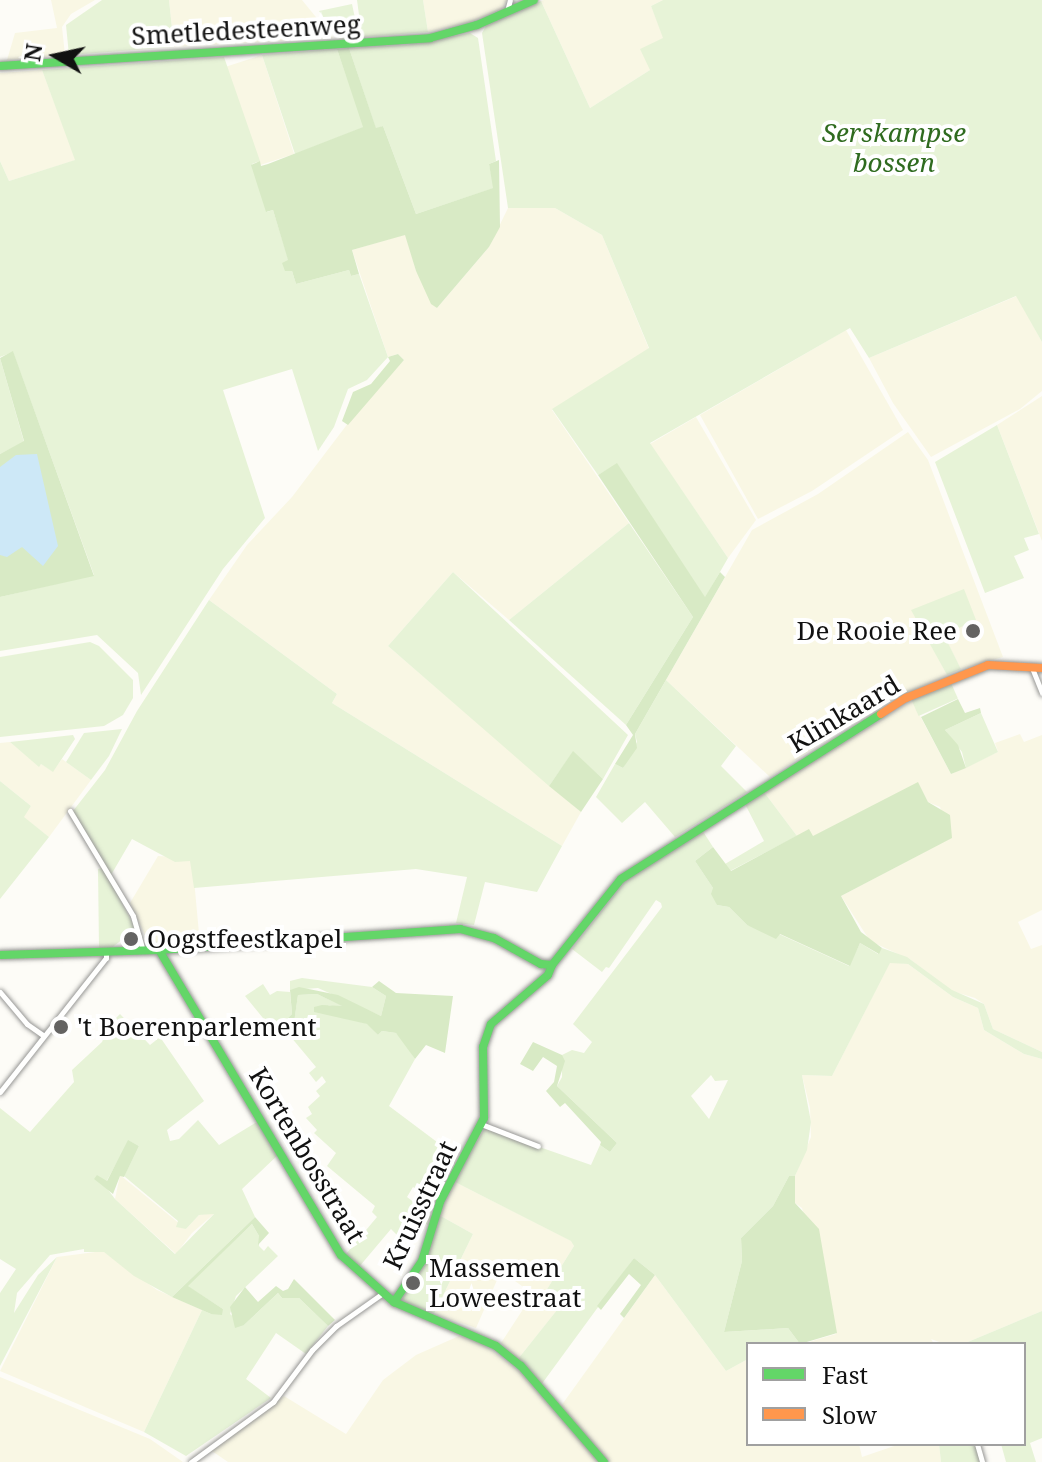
<!DOCTYPE html>
<html>
<head>
<meta charset="utf-8">
<style>
	body { margin:0 }
	#map { position:relative; width:1042px; height:1462px; overflow:hidden; background:#fdfcf7; font-family:"Noto Serif",serif }
	div>[style] { position:absolute }
	.farmland>* { inset:0; background:#f9f7e4; transform-origin:0 0 }
	.green>* { inset:0; background:#e7f3d7; transform-origin:0 0 }
	.forest>* { inset:0; background:#d8eac5 }
	.water>* { inset:0; background:#cde8f7 }
	.roads { filter:drop-shadow(0 0 2px #979795) drop-shadow(0 0 2px #979795) }
	.street>* { height:5px; margin:-2.5px; padding:0 2.5px; transform-origin:2.5px; border-radius:2.5px; background:#fffffe }
	.fast>* { height:8px; margin:-4px; padding:0 4px; transform-origin:4px; border-radius:4px; background:#63d668 }
	.slow>* { height:8px; margin:-4px; padding:0 4px; transform-origin:4px; border-radius:4px; background:#ff974d }
	.dots>* { width:22px; height:22px; translate:-50% -50%; box-sizing:border-box; border:4px solid #fff; border-radius:50% }
	span { translate:-50% -50%; white-space:nowrap; text-align:center; line-height:1.15; -webkit-text-stroke:8px #fff; paint-order:stroke }
	.street-label { font-size:26px; color:#111 }
	.park-label { font-size:26px; color:#2f6b1f; font-style:italic }
	.poi-label { font-size:26px; color:#111 }
	.right { translate:-100% -50%; text-align:right }
	.left { translate:0 -50%; text-align:left }
	.legend { position:absolute; left:746px; top:1342px; width:280px; height:104px; box-sizing:border-box; background:#fff; border:2px solid #a0a0a0; margin:0; padding:10px 14px; list-style:none; font-size:24px; color:#111 }
	.legend li { display:flex; align-items:center; gap:16px; height:40px }
	.legend b { width:40px; border:2px solid #a0a0a0 }
	.north { position:absolute; left:16px; top:16px; width:80px; height:80px; -webkit-text-stroke:6px #fff; paint-order:stroke; rotate:279deg; font-size:22px; font-weight:700; line-height:32px; text-align:center; color:#111 }
	.north::after { content:''; display:block; margin:auto; width:28px; height:36px; background:#111; clip-path:polygon(50% 0,100% 100%,50% 72%,0 100%) }
</style>
</head>
<body>
<div id="map">
	<div class="farmland">
		<div style="clip-path:polygon(51px 0,95px 0,71px 14px,62px 27px,65px 55px,7px 60px,15px 33px,57px 28px)"></div>
		<div style="clip-path:polygon(169px 0,302px 0,333px 38px,174px 47px)"></div>
		<div style="clip-path:polygon(423px 0,507px 0,502px 9px,470px 22px,428px 32px)"></div>
		<div style="clip-path:polygon(544px 0,663px 0,651px 6px,664px 38px,650px 70px,590px 108px,541px 1px)"></div>
		<div style="left:262px;top:55px;width:104px;height:38px;rotate:72deg"></div>
		<div style="clip-path:polygon(42px 70px,76px 160px,9px 181px,0 161px,0 73px)"></div>
		<div style="clip-path:polygon(508px 208px,555px 208px,602px 235px,649px 349px,552px 410px,629px 523px,509px 620px,453px 572px,388px 646px,581px 812px,562px 846px,332px 703px,337px 694px,209px 600px,247px 545px,292px 497px,355px 414px,404px 360px,398px 354px,388px 357px,352px 250px,406px 234px,416px 271px,437px 308px,489px 247px)"></div>
		<div style="clip-path:polygon(1017px 296px,1042px 342px,1042px 391px,1020px 409px,931px 457px,893px 403px,869px 358px)"></div>
		<div style="clip-path:polygon(846px 330px,903px 430px,812px 491px,758px 519px,700px 415px)"></div>
		<div style="clip-path:polygon(1042px 396px,1042px 541px,997px 425px)"></div>
		<div style="clip-path:polygon(696px 417px,756px 520px,728px 558px,650px 444px)"></div>
		<div style="clip-path:polygon(908px 432px,928px 460px,1003px 657px,961px 669px,944px 636px,912px 610px,947px 675px,873px 709px,770px 777px,666px 680px,752px 530px,818px 494px)"></div>
		<div style="clip-path:polygon(912px 701px,951px 774px,998px 752px,995px 743px,1020px 734px,1024px 742px,1042px 735px,1042px 910px,1018px 922px,1031px 949px,1042px 945px,1042px 1052px,993px 1029px,984px 1004px,975px 998px,952px 991px,911px 960px,870px 941px,841px 896px,951px 838px,940px 807px,928px 802px,918px 783px,812px 837px,809px 830px,797px 836px,764px 792px)"></div>
		<div style="clip-path:polygon(10px 742px,39px 766px,41px 764px,53px 771px,62px 759px,91px 780px,49px 837px,23px 817px,31px 806px,0 781px,0 743px)"></div>
		<div style="clip-path:polygon(158px 856px,192px 858px,200px 944px,150px 946px,130px 903px)"></div>
		<div style="clip-path:polygon(890px 962px,908px 964px,953px 997px,978px 1008px,984px 1030px,1024px 1054px,1042px 1059px,1042px 1311px,963px 1344px,945px 1344px,931px 1339px,934px 1344px,802px 1344px,836px 1334px,802px 1208px,795px 1203px,793px 1196px,795px 1176px,811px 1137px,810px 1108px,802px 1075px,832px 1076px)"></div>
		<div style="clip-path:polygon(120px 1175px,186px 1229px,199px 1215px,215px 1213px,192px 1233px,176px 1254px,115px 1199px)"></div>
		<div style="clip-path:polygon(453px 1181px,572px 1241px,574px 1246px,544px 1294px,558px 1309px,518px 1359px,501px 1343px,533px 1294px,501px 1271px,476px 1328px,434px 1314px,473px 1234px,439px 1215px)"></div>
		<div style="clip-path:polygon(103px 1251px,157px 1290px,202px 1310px,144px 1432px,0 1371px,57px 1257px)"></div>
		<div style="clip-path:polygon(655px 1275px,726px 1371px,748px 1359px,748px 1444px,859px 1444px,862px 1457px,900px 1444px,939px 1444px,941px 1462px,609px 1462px,561px 1406px)"></div>
		<div style="clip-path:polygon(459px 1336px,479px 1341px,520px 1372px,599px 1462px,228px 1462px,212px 1451px,284px 1396px,346px 1434px,383px 1380px,416px 1355px)"></div>
		<div style="clip-path:polygon(0 1377px,150px 1439px,183px 1462px,0 1462px)"></div>
	</div>
	<div class="green">
		<div style="clip-path:polygon(102px 0,169px 0,174px 47px,69px 55px,66px 25px)"></div>
		<div style="clip-path:polygon(357px 0,423px 0,428px 32px,362px 37px)"></div>
		<div style="clip-path:polygon(663px 0,1042px 0,1042px 342px,1016px 296px,869px 358px,850px 328px,650px 443px,728px 558px,705px 598px,617px 464px,598px 475px,552px 409px,649px 348px,602px 235px,555px 208px,508px 208px,482px 33px,486px 26px,541px 1px,590px 108px,650px 70px,640px 49px,663px 38px,651px 6px)"></div>
		<div style="clip-path:polygon(352px 4px,359px 37px,339px 39px,319px 11px)"></div>
		<div style="clip-path:polygon(470px 33px,478px 38px,496px 161px,489px 164px,494px 188px,416px 214px,383px 126px,376px 129px,349px 48px,407px 45px)"></div>
		<div style="clip-path:polygon(337px 49px,364px 127px,295px 154px,262px 55px)"></div>
		<div style="clip-path:polygon(224px 57px,260px 161px,252px 164px,267px 212px,273px 210px,296px 284px,349px 270px,351px 276px,359px 274px,388px 357px,367px 380px,348px 389px,334px 427px,318px 451px,292px 369px,223px 390px,265px 518px,223px 569px,141px 695px,138px 673px,97px 635px,0 651px,0 597px,94px 575px,13px 352px,0 357px,0 161px,9px 181px,75px 160px,42px 70px)"></div>
		<div style="clip-path:polygon(0 358px,24px 442px,0 454px)"></div>
		<div style="clip-path:polygon(997px 425px,1039px 534px,1024px 538px,1029px 550px,1014px 556px,1024px 578px,985px 593px,935px 462px)"></div>
		<div style="clip-path:polygon(629px 523px,693px 617px,626px 725px,509px 620px)"></div>
		<div style="clip-path:polygon(453px 572px,628px 735px,603px 779px,573px 752px,549px 786px,388px 646px)"></div>
		<div style="clip-path:polygon(964px 589px,976px 620px,944px 635px,961px 669px,947px 675px,911px 610px)"></div>
		<div style="clip-path:polygon(209px 600px,337px 694px,332px 703px,562px 846px,537px 892px,485px 882px,474px 925px,456px 923px,467px 877px,416px 869px,194px 888px,190px 861px,175px 862px,132px 839px,111px 875px,73px 811px,105px 770px,137px 711px)"></div>
		<div style="clip-path:polygon(90px 642px,99px 646px,133px 680px,133px 698px,123px 715px,104px 726px,0 737px,0 657px)"></div>
		<div style="clip-path:polygon(666px 680px,736px 746px,721px 766px,747px 792px,675px 837px,645px 802px,622px 823px,596px 797px,615px 764px,623px 768px,637px 742px,635px 734px)"></div>
		<div style="left:951px;top:683px;width:17px;height:43px;rotate:66deg"></div>
		<div style="clip-path:polygon(981px 713px,998px 752px,966px 768px,962px 752px,945px 730px)"></div>
		<div style="clip-path:polygon(122px 729px,109px 756px,91px 780px,66px 762px,84px 733px)"></div>
		<div style="clip-path:polygon(73px 735px,75px 739px,53px 772px,41px 764px,39px 767px,10px 742px)"></div>
		<div style="clip-path:polygon(0 781px,31px 806px,24px 817px,49px 837px,0 899px)"></div>
		<div style="clip-path:polygon(764px 792px,797px 836px,730px 871px,725px 864px,764px 841px,745px 804px)"></div>
		<div style="clip-path:polygon(evenodd,702px 830px,713px 847px,695px 861px,713px 888px,717px 905px,729px 907px,747px 925px,779px 934px,849px 966px,860px 943px,878px 954px,882px 948px,907px 957px,952px 990px,984px 1004px,993px 1029px,1042px 1052px,1042px 1059px,1024px 1054px,984px 1030px,978px 1008px,953px 997px,908px 964px,890px 963px,832px 1076px,802px 1075px,811px 1122px,807px 1150px,795px 1176px,789px 1176px,773px 1206px,741px 1238px,742px 1261px,724px 1332px,788px 1328px,800px 1344px,748px 1344px,748px 1359px,726px 1371px,655px 1275px,634px 1258px,541px 1385px,518px 1359px,557px 1310px,544px 1294px,574px 1246px,571px 1241px,453px 1181px,485px 1128px,591px 1165px,600px 1145px,610px 1152px,617px 1143px,557px 1086px,562px 1077px,562px 1055px,572px 1050px,584px 1053px,592px 1042px,573px 1024px,662px 907px,661px 903px,656px 900px,609px 968px,606px 967px,602px 972px,572px 949px,626px 880px,702px 830px,711px 1075px,715px 1081px,728px 1080px,709px 1119px,691px 1096px,711px 1075px)"></div>
		<div style="clip-path:polygon(103px 868px,136px 929px,110px 949px,99px 949px,98px 869px)"></div>
		<div style="clip-path:polygon(302px 978px,372px 987px,386px 996px,381px 1016px,318px 988px,290px 990px,290px 981px)"></div>
		<div style="clip-path:polygon(263px 984px,270px 995px,277px 991px,290px 992px,292px 1014px,276px 1034px,245px 996px)"></div>
		<div style="clip-path:polygon(317px 994px,343px 1006px,341px 1009px,329px 1005px,321px 1011px,368px 1024px,378px 1035px,382px 1031px,396px 1033px,401px 1037px,415px 1059px,389px 1106px,457px 1157px,436px 1203px,413px 1187px,407px 1197px,432px 1216px,429px 1226px,419px 1219px,402px 1240px,391px 1229px,359px 1267px,346px 1254px,377px 1217px,372px 1212px,375px 1206px,327px 1166px,336px 1153px,314px 1133px,317px 1130px,306px 1118px,312px 1114px,308px 1107px,320px 1096px,316px 1091px,326px 1082px,322px 1076px,316px 1082px,309px 1073px,316px 1067px,285px 1030px,294px 1022px,298px 995px)"></div>
		<div style="clip-path:polygon(evenodd,120px 1014px,150px 1045px,160px 1037px,204px 1101px,167px 1130px,170px 1141px,179px 1139px,198px 1120px,219px 1145px,260px 1120px,280px 1153px,242px 1189px,255px 1217px,172px 1297px,134px 1276px,104px 1252px,84px 1252px,84px 1249px,50px 1255px,17px 1293px,14px 1313px,38px 1275px,57px 1257px,0 1366px,0 1293px,16px 1269px,0 1259px,0 1108px,30px 1132px,74px 1082px,72px 1070px,102px 1042px,109px 1025px,120px 1014px,129px 1141px,139px 1146px,124px 1176px,178px 1221px,176px 1227px,186px 1229px,199px 1215px,214px 1214px,175px 1254px,115px 1199px,97px 1175px,106px 1182px,129px 1141px)"></div>
		<div style="clip-path:polygon(439px 1215px,473px 1234px,434px 1314px,405px 1303px,402px 1298px,425px 1264px)"></div>
		<div style="clip-path:polygon(252px 1224px,259px 1236px,259px 1246px,264px 1251px,268px 1246px,278px 1256px,236px 1296px,230px 1314px,244px 1325px,278px 1293px,282px 1298px,299px 1298px,328px 1326px,306px 1354px,276px 1333px,246px 1379px,271px 1398px,186px 1456px,144px 1432px,202px 1310px,211px 1314px,223px 1309px,187px 1286px)"></div>
		<div style="clip-path:polygon(1042px 1311px,1042px 1438px,1030px 1443px,1036px 1462px,1006px 1462px,1001px 1444px,1024px 1444px,1024px 1344px,963px 1344px)"></div>
		<div style="clip-path:polygon(939px 1444px,976px 1444px,981px 1462px,941px 1462px)"></div>
	</div>
	<div class="forest">
		<div style="clip-path:polygon(349px 48px,376px 128px,383px 126px,416px 214px,493px 188px,489px 164px,499px 160px,500px 227px,489px 247px,437px 308px,431px 304px,416px 271px,405px 235px,352px 250px,359px 274px,351px 276px,349px 270px,296px 284px,292px 271px,285px 271px,282px 263px,288px 260px,273px 210px,266px 212px,251px 165px,260px 161px,261px 166px,268px 164px,363px 127px,337px 49px)"></div>
		<div style="clip-path:polygon(13px 351px,94px 576px,0 597px,0 454px,24px 441px,0 358px)"></div>
		<div style="clip-path:polygon(398px 354px,404px 360px,348px 425px,342px 421px,353px 392px,371px 384px,390px 361px,388px 357px)"></div>
		<div style="clip-path:polygon(617px 463px,705px 597px,720px 572px,725px 577px,635px 734px,637px 748px,623px 768px,615px 764px,633px 735px,626px 725px,693px 617px,598px 475px)"></div>
		<div style="clip-path:polygon(958px 699px,965px 713px,980px 708px,981px 713px,945px 730px,958px 745px,966px 768px,951px 774px,921px 717px)"></div>
		<div style="clip-path:polygon(573px 751px,603px 779px,581px 812px,549px 786px)"></div>
		<div style="clip-path:polygon(918px 782px,928px 802px,950px 815px,952px 838px,841px 896px,861px 932px,882px 948px,879px 954px,860px 943px,850px 966px,780px 934px,776px 939px,747px 925px,729px 907px,717px 905px,711px 894px,713px 888px,695px 861px,713px 847px,731px 871px,809px 829px,813px 836px)"></div>
		<div style="clip-path:polygon(379px 981px,396px 993px,453px 996px,445px 1053px,426px 1045px,415px 1059px,396px 1033px,382px 1031px,378px 1035px,367px 1024px,314px 1012px,314px 1007px,322px 1005px,342px 1006px,317px 994px,298px 995px,294px 1023px,285px 1030px,281px 1026px,292px 1014px,290px 990px,299px 987px,338px 995px,381px 1016px,386px 996px,372px 987px)"></div>
		<div style="clip-path:polygon(533px 1042px,562px 1055px,565px 1061px,557px 1086px,617px 1143px,610px 1152px,600px 1145px,601px 1142px,565px 1103px,560px 1107px,546px 1091px,554px 1082px,557px 1066px,543px 1057px,533px 1071px,520px 1064px)"></div>
		<div style="clip-path:polygon(128px 1140px,139px 1146px,124px 1177px,120px 1176px,113px 1194px,94px 1179px,97px 1175px,107px 1181px)"></div>
		<div style="clip-path:polygon(789px 1176px,795px 1176px,795px 1203px,819px 1229px,837px 1333px,800px 1344px,788px 1328px,724px 1332px,742px 1261px,741px 1238px,773px 1206px)"></div>
		<div style="clip-path:polygon(255px 1217px,269px 1233px,258px 1245px,259px 1236px,252px 1224px,188px 1286px,223px 1309px,222px 1315px,211px 1314px,172px 1297px)"></div>
		<div style="clip-path:polygon(634px 1258px,655px 1275px,624px 1318px,620px 1314px,641px 1285px,629px 1274px,601px 1310px,597px 1306px)"></div>
		<div style="clip-path:polygon(294px 1279px,335px 1320px,328px 1326px,299px 1298px,282px 1298px,278px 1293px,244px 1325px,235px 1328px,230px 1307px,245px 1287px,258px 1302px,276px 1286px,283px 1291px,288px 1289px)"></div>
	</div>
	<div class="water">
		<div style="clip-path:polygon(37px 454px,58px 546px,43px 566px,22px 547px,7px 557px,0 555px,0 467px,16px 455px)"></div>
	</div>
	<div class="roads">
		<div class="street">
			<div style="left:507px;top:11px;width:11px;rotate:-75deg"></div>
			<div style="left:1032px;top:668px;width:27px;rotate:68deg"></div>
			<div style="left:70px;top:811px;width:122px;rotate:59deg"></div>
			<div style="left:133px;top:916px;width:35px;rotate:74deg"></div>
			<div style="left:0;top:992px;width:42px;rotate:49.8deg"></div>
			<div style="left:27px;top:1024px;width:19px;rotate:35deg"></div>
			<div style="left:0;top:1092px;width:171px;rotate:-51.7deg"></div>
			<div style="left:106px;top:958px;width:7px;rotate:-90deg"></div>
			<div style="left:481px;top:1124px;width:61px;rotate:21.1deg"></div>
			<div style="left:977px;top:1444px;width:19px;rotate:74deg"></div>
			<div style="left:191px;top:1462px;width:102px;rotate:-36.2deg"></div>
			<div style="left:273px;top:1402px;width:65px;rotate:-53.1deg"></div>
			<div style="left:312px;top:1350px;width:34px;rotate:-45deg"></div>
			<div style="left:336px;top:1326px;width:57px;rotate:-35.1deg"></div>
		</div>
		<div class="fast">
			<div style="left:0;top:66px;width:431px;rotate:-3.7deg"></div>
			<div style="left:430px;top:38px;width:49px;rotate:-15.5deg"></div>
			<div style="left:477px;top:25px;width:62px;rotate:-23.7deg"></div>
			<div style="left:159px;top:950px;width:355px;rotate:59.2deg"></div>
			<div style="left:341px;top:1255px;width:71px;rotate:41.6deg"></div>
			<div style="left:394px;top:1302px;width:111px;rotate:23.3deg"></div>
			<div style="left:496px;top:1346px;width:32px;rotate:39deg"></div>
			<div style="left:521px;top:1366px;width:127px;rotate:49.2deg"></div>
			<div style="left:0;top:955px;width:159px;rotate:-1.8deg"></div>
			<div style="left:159px;top:950px;width:302px;rotate:-4deg"></div>
			<div style="left:460px;top:929px;width:35px;rotate:15deg"></div>
			<div style="left:494px;top:938px;width:54px;rotate:29deg"></div>
			<div style="left:541px;top:964px;width:11px;rotate:5deg"></div>
			<div style="left:394px;top:1302px;width:50px;rotate:-55.7deg"></div>
			<div style="left:422px;top:1261px;width:62px;rotate:-73deg"></div>
			<div style="left:440px;top:1202px;width:95px;rotate:-62.4deg"></div>
			<div style="left:484px;top:1118px;width:71px;rotate:-90.8deg"></div>
			<div style="left:483px;top:1047px;width:24px;rotate:-71deg"></div>
			<div style="left:491px;top:1024px;width:75px;rotate:-40.7deg"></div>
			<div style="left:548px;top:975px;width:11px;rotate:-68deg"></div>
			<div style="left:552px;top:965px;width:110px;rotate:-51.3deg"></div>
			<div style="left:621px;top:879px;width:308px;rotate:-32.4deg"></div>
		</div>
		<div class="slow">
			<div style="left:881px;top:714px;width:30px;rotate:-33deg"></div>
			<div style="left:906px;top:698px;width:88px;rotate:-21.9deg"></div>
			<div style="left:988px;top:665px;width:54px;rotate:3.2deg"></div>
		</div>
	</div>
	<div class="dots">
		<div style="left:973px;top:631px;background:#646362"></div>
		<div style="left:131px;top:939px;background:#646362"></div>
		<div style="left:61px;top:1027px;background:#646362"></div>
		<div style="left:413px;top:1283px;background:#646362"></div>
	</div>
	<div class="street-label">
		<span style="left:246px;top:30px;rotate:-3deg">Smetledesteenweg</span>
		<span style="left:844px;top:714px;rotate:-31deg">Klinkaard</span>
		<span style="left:307px;top:1155px;rotate:59deg">Kortenbosstraat</span>
		<span style="left:420px;top:1205px;rotate:-65deg">Kruisstraat</span>
	</div>
	<div class="park-label">
		<span style="left:894px;top:148px">Serskampse<br>bossen</span>
	</div>
	<div class="poi-label">
		<span class="right" style="left:957px;top:631px">De Rooie Ree</span>
		<span class="left" style="left:147px;top:939px">Oogstfeestkapel</span>
		<span class="left" style="left:77px;top:1027px">'t Boerenparlement</span>
		<span class="left" style="left:429px;top:1283px">Massemen<br>Loweestraat</span>
	</div>
	<ul class="legend">
	<li><b style="height:10px;background:#63d668"></b>Fast</li>
	<li><b style="height:10px;background:#ff974d"></b>Slow</li>
	</ul>
	<div class="north">N</div>
</div>
</body>
</html>
